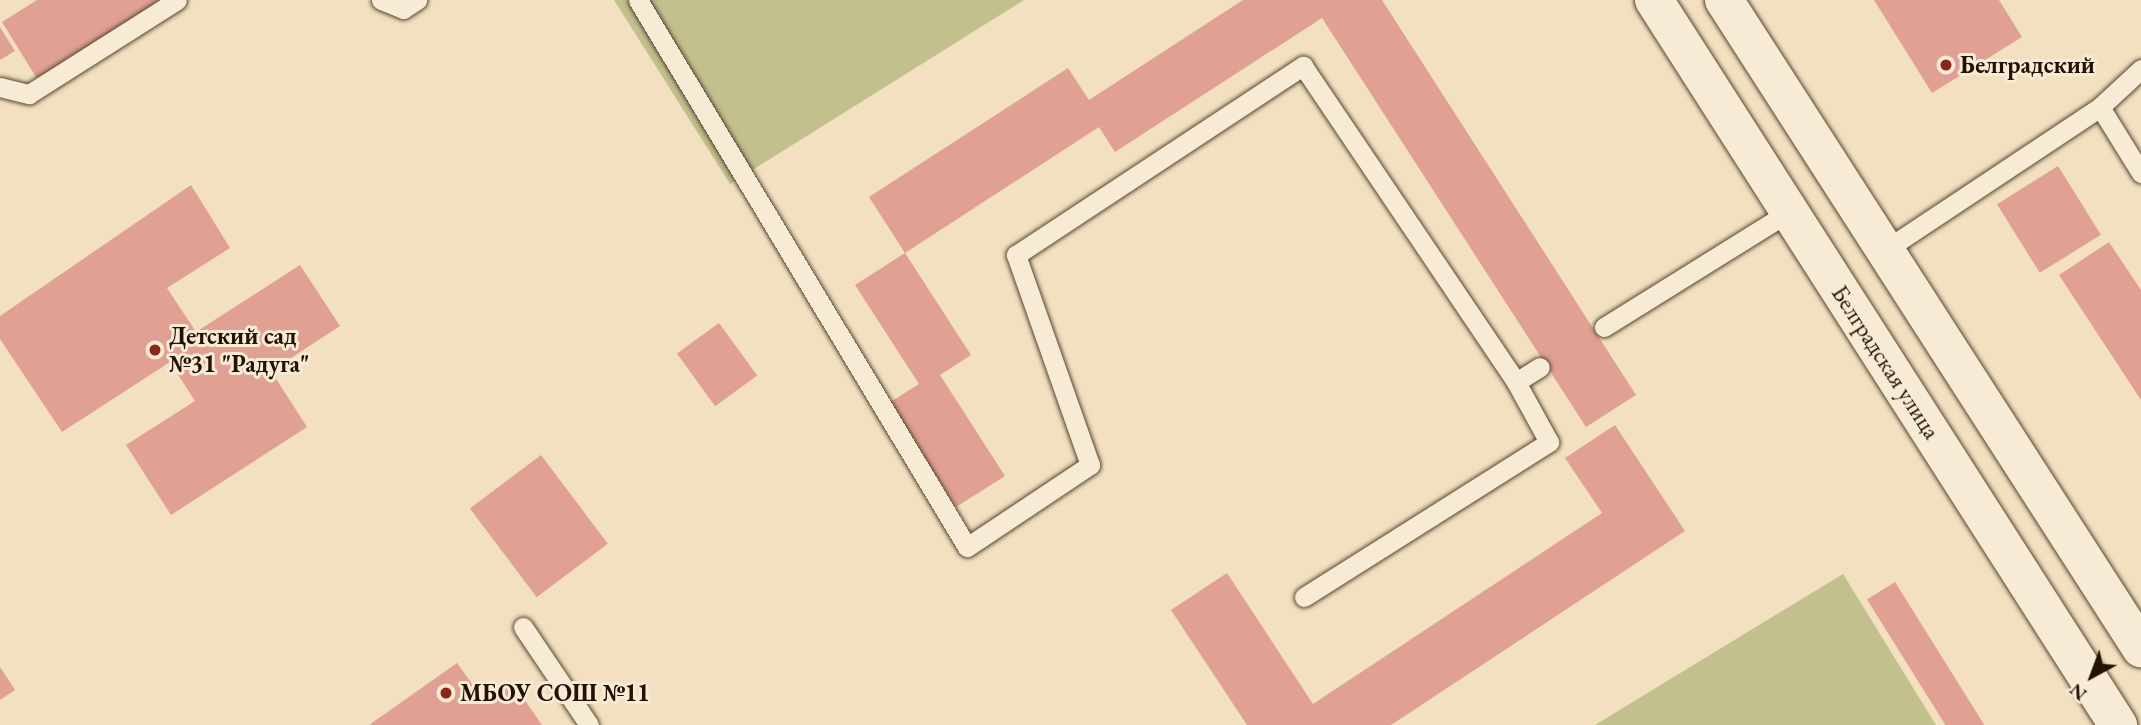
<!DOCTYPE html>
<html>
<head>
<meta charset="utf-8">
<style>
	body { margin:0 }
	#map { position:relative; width:2141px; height:725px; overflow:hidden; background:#f2e0c0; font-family:"EB Garamond",serif }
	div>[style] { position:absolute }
	.green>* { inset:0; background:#c2c08d }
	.building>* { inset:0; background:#e0a093; transform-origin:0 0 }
	.roads { filter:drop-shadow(0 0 2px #574532) drop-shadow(0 0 2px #574532) }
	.lane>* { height:19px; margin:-9.5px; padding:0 9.5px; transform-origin:9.5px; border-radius:9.5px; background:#f7ebd6 }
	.secondary>* { height:38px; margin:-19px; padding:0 19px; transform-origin:19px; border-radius:19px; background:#f7ebd6 }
	.dots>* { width:19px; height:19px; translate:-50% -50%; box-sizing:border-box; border:4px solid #f7ebd6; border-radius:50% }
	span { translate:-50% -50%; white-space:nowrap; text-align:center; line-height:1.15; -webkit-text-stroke:6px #f7ebd6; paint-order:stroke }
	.poi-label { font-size:24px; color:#231103; font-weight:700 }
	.left { translate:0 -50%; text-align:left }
	.street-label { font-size:24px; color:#231103 }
	.north { position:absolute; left:2057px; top:641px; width:70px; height:70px; -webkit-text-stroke:5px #f7ebd6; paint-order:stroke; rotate:221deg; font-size:19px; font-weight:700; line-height:28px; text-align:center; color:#231103 }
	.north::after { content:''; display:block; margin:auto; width:24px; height:32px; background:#231103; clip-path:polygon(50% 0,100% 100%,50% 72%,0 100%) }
</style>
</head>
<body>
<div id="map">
	<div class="green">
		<div style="clip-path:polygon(614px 0,1024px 0,730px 184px)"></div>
		<div style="clip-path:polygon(1843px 574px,1936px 725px,1595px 725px)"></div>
	</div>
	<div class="building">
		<div style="clip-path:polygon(37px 0,171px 0,39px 82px,2px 22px)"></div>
		<div style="clip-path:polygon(1243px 0,1382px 0,1636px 395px,1586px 427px,1322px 18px,1115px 152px,1099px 127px,905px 253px,869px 197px,1068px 68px,1089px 100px)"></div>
		<div style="clip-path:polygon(1874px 0,1999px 0,2022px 37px,1932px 93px)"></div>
		<div style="clip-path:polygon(0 27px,15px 51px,0 60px)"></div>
		<div style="left:2058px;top:166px;width:81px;height:72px;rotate:58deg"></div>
		<div style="clip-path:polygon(191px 185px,230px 248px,167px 288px,196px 332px,300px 265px,340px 326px,271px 371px,307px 427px,171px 515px,126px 445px,195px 401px,170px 362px,62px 432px,0 339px,0 316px)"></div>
		<div style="clip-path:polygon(2109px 242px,2141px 290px,2141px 400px,2059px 275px)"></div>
		<div style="clip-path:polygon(905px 253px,971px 355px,940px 375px,1005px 476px,956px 507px,889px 403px,919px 384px,855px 285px)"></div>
		<div style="left:719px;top:323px;width:65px;height:52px;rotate:54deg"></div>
		<div style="clip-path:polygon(1615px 425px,1685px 531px,1391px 725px,1247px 725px,1171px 610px,1227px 573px,1313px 704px,1602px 513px,1565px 458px)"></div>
		<div style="left:541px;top:455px;width:111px;height:89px;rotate:53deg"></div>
		<div style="left:1895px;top:582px;width:169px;height:33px;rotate:58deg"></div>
		<div style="clip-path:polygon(457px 663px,485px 702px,513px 683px,542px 725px,369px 725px)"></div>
		<div style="clip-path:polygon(0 667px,15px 690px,0 700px)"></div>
	</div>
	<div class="roads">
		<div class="lane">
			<div style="left:381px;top:0;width:24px;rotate:22deg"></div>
			<div style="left:403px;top:9px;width:17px;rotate:-33deg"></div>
			<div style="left:638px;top:0;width:638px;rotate:58.97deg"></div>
			<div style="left:967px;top:547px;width:148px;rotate:-33.7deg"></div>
			<div style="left:1090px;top:465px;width:223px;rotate:-109.4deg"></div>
			<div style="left:1016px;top:255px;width:344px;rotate:-33.4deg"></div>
			<div style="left:1303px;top:66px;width:381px;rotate:56deg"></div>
			<div style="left:1516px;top:382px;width:28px;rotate:-32deg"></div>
			<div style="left:0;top:87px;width:30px;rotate:14deg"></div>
			<div style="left:29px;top:94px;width:175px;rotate:-32.4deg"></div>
			<div style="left:2100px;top:107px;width:78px;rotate:58.2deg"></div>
			<div style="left:1885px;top:250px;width:258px;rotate:-33.6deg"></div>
			<div style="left:2100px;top:107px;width:56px;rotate:-42.8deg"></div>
			<div style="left:1604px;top:327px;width:219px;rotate:-31.9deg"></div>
			<div style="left:1304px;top:597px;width:290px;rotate:-32.3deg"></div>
			<div style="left:1549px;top:442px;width:68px;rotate:-118.8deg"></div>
			<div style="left:523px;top:627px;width:118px;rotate:56deg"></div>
		</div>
		<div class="secondary">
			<div style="left:1654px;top:0;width:861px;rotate:57.38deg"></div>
			<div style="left:1724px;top:0;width:771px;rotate:57.24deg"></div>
		</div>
	</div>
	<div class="dots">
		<div style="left:1946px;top:65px;background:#8f2418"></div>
		<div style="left:155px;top:350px;background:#8f2418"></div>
		<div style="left:446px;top:693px;background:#8f2418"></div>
	</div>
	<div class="poi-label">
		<span class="left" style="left:1960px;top:65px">Белградский</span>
		<span class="left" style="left:169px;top:350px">Детский сад<br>№31 "Радуга"</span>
		<span class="left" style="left:460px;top:693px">МБОУ СОШ №11</span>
	</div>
	<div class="street-label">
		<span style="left:1886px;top:362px;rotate:57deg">Белградская улица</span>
	</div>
	<div class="north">N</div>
</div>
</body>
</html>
